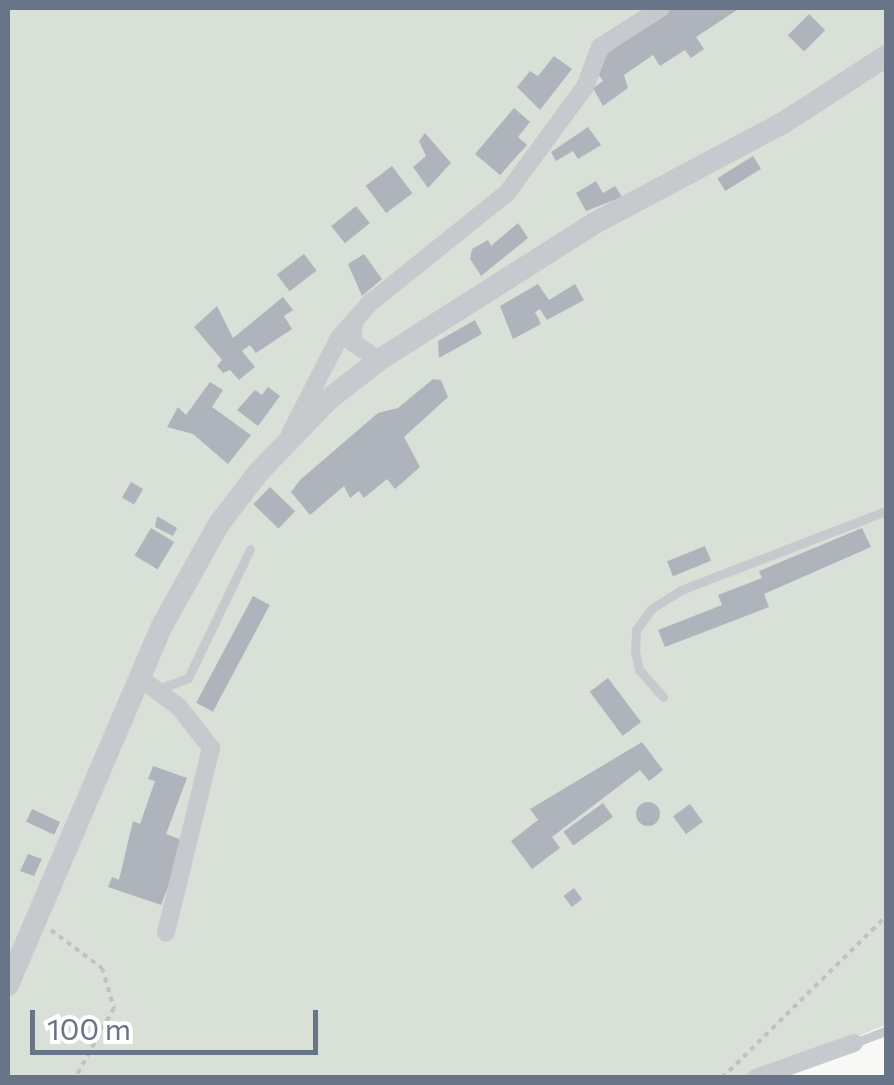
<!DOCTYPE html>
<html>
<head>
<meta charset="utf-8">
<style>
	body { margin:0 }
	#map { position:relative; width:894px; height:1085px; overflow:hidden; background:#f8f9f6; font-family:Commissioner,sans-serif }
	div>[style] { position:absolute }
	.green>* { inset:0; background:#d9e0d7 }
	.building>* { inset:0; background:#afb4bc; transform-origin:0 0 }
	.round { border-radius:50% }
	.path>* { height:4px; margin-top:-2px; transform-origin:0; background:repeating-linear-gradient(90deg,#c0c1c4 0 5px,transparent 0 10px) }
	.service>* { height:9px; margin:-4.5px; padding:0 4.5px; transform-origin:4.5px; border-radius:4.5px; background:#c6c9cd }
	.minor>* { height:18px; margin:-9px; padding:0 9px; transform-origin:9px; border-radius:9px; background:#c6c9cd }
	.tertiary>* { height:22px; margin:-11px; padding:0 11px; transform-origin:11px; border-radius:11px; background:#c6c9cd }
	span { translate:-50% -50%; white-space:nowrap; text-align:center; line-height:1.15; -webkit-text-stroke:10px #fff; paint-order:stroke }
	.frame { position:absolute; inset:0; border:10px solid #687487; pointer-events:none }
	.scale { position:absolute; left:30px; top:1010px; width:288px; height:45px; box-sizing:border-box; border:5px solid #687487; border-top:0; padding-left:12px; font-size:30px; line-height:35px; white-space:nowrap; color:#687487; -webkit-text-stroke:8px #fff; paint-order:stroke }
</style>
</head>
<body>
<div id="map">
	<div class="green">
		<div style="clip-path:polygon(8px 8px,886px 8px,886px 1025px,755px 1077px,8px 1077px)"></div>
	</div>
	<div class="building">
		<div style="clip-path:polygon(671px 8px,740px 8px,696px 37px,704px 49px,691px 58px,685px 50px,660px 66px,653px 55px,624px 75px,628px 88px,603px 106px,593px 88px,603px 81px,596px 71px,608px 53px)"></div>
		<div style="left:809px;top:14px;width:23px;height:30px;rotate:45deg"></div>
		<div style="clip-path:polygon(554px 56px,572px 69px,540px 110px,517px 87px,530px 71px,538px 76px)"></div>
		<div style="clip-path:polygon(514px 108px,530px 122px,518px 137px,527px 145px,500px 175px,475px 154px)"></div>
		<div style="clip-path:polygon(588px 127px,601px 145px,578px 159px,573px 151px,556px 161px,551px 152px)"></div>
		<div style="clip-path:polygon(425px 133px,451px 163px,428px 188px,413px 167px,426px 156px,419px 141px)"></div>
		<div style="left:753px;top:156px;width:15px;height:42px;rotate:58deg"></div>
		<div style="left:392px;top:166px;width:34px;height:33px;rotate:53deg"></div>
		<div style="clip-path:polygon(596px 181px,603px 193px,615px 186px,622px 197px,586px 211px,576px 193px)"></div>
		<div style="left:356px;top:206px;width:22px;height:32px;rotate:51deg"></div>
		<div style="clip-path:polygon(518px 223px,528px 238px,481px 276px,470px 259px,472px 249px,488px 240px,491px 246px)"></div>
		<div style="left:304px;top:254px;width:21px;height:34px;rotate:53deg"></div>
		<div style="clip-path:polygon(364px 254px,382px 279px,362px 296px,348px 264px)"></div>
		<div style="clip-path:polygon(538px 284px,549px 300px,575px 284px,584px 300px,547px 320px,540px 309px,535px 312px,541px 324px,513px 339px,500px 306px)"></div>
		<div style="clip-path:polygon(283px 297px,293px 310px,284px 316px,292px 329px,256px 353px,250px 345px,242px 351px,255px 367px,239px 380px,230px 370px,223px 373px,217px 366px,222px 360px,194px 327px,217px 306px,233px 338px)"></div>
		<div style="clip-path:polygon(475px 320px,482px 334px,439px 358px,438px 341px)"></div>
		<div style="clip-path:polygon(433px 379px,441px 380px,448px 397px,404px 437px,420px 467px,395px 489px,387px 479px,364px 498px,359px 491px,350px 498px,344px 486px,310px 515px,291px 492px,300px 480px,378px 413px,398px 408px)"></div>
		<div style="clip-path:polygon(210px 382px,223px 390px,212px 407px,251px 435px,228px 464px,193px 434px,167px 427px,178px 407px,186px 415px)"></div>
		<div style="clip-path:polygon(268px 387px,280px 396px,258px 426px,237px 410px,255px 390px,262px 395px)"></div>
		<div style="left:131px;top:482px;width:14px;height:18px;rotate:30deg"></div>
		<div style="left:270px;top:487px;width:35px;height:24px;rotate:44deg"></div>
		<div style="clip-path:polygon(157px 516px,177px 528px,173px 536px,155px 527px)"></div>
		<div style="left:151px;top:528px;width:27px;height:32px;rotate:31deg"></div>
		<div style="clip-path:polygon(862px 528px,871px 547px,764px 594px,769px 607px,665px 647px,658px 630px,722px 605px,718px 595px,762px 578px,759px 571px)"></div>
		<div style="left:705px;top:546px;width:16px;height:41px;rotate:68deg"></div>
		<div style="left:253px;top:596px;width:19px;height:121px;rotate:28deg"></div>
		<div style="left:608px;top:678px;width:55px;height:23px;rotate:53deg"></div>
		<div style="clip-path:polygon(642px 742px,663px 770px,649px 781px,640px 770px,552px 837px,560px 848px,532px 869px,511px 841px,538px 820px,530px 809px)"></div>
		<div style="clip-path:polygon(153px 766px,187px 778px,166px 834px,185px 841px,161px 905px,108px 887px,112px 877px,119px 880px,133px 821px,140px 824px,155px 781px,148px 779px)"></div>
		<div class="round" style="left:636px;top:802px;width:24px;height:24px"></div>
		<div style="left:603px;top:803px;width:17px;height:49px;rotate:54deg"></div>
		<div style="left:690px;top:804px;width:22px;height:21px;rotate:54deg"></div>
		<div style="left:32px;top:809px;width:31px;height:14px;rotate:25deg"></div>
		<div style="clip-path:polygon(28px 854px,42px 859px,34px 876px,20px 871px)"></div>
		<div style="left:574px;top:888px;width:14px;height:13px;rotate:54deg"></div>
	</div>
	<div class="path">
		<div style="left:51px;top:930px;width:64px;rotate:36.7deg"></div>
		<div style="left:102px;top:968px;width:42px;rotate:73.3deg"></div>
		<div style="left:114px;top:1008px;width:80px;rotate:119.1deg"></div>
		<div style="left:722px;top:1078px;width:231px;rotate:-44.6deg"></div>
	</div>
	<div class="service">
		<div style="left:158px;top:689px;width:32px;rotate:-20deg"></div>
		<div style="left:188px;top:678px;width:143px;rotate:-64.3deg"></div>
		<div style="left:663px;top:697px;width:37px;rotate:-131deg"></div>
		<div style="left:639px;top:669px;width:17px;rotate:-103deg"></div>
		<div style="left:635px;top:652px;width:22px;rotate:-87deg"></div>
		<div style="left:636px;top:630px;width:26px;rotate:-54deg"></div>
		<div style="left:651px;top:609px;width:36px;rotate:-32deg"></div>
		<div style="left:681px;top:590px;width:220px;rotate:-21.1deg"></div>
		<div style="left:854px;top:1043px;width:34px;rotate:-21deg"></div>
	</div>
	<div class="minor">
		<div style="left:354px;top:322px;width:20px;rotate:96deg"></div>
		<div style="left:352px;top:342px;width:32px;rotate:34deg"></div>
		<div style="left:290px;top:434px;width:108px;rotate:-63deg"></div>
		<div style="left:339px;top:338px;width:47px;rotate:-48.5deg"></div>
		<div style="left:370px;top:303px;width:176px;rotate:-38.8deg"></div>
		<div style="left:507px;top:193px;width:132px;rotate:-53.7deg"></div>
		<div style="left:585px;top:87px;width:43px;rotate:-69.4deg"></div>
		<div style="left:600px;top:47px;width:72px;rotate:-32.6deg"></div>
		<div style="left:140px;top:678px;width:49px;rotate:36.6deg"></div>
		<div style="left:179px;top:707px;width:52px;rotate:52deg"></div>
		<div style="left:211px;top:748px;width:190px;rotate:103.7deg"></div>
		<div style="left:756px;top:1078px;width:104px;rotate:-19.7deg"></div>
	</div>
	<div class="tertiary">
		<div style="left:8px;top:985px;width:393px;rotate:-66.8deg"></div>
		<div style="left:163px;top:624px;width:115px;rotate:-60.8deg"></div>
		<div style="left:219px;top:524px;width:63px;rotate:-52.8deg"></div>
		<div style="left:257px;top:474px;width:104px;rotate:-46.2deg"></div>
		<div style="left:329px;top:399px;width:63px;rotate:-38deg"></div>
		<div style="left:379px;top:360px;width:254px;rotate:-32.4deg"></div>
		<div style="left:593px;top:224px;width:215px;rotate:-28deg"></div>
		<div style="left:783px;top:123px;width:123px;rotate:-33deg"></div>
	</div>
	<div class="frame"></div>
	<div class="scale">100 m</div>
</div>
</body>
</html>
